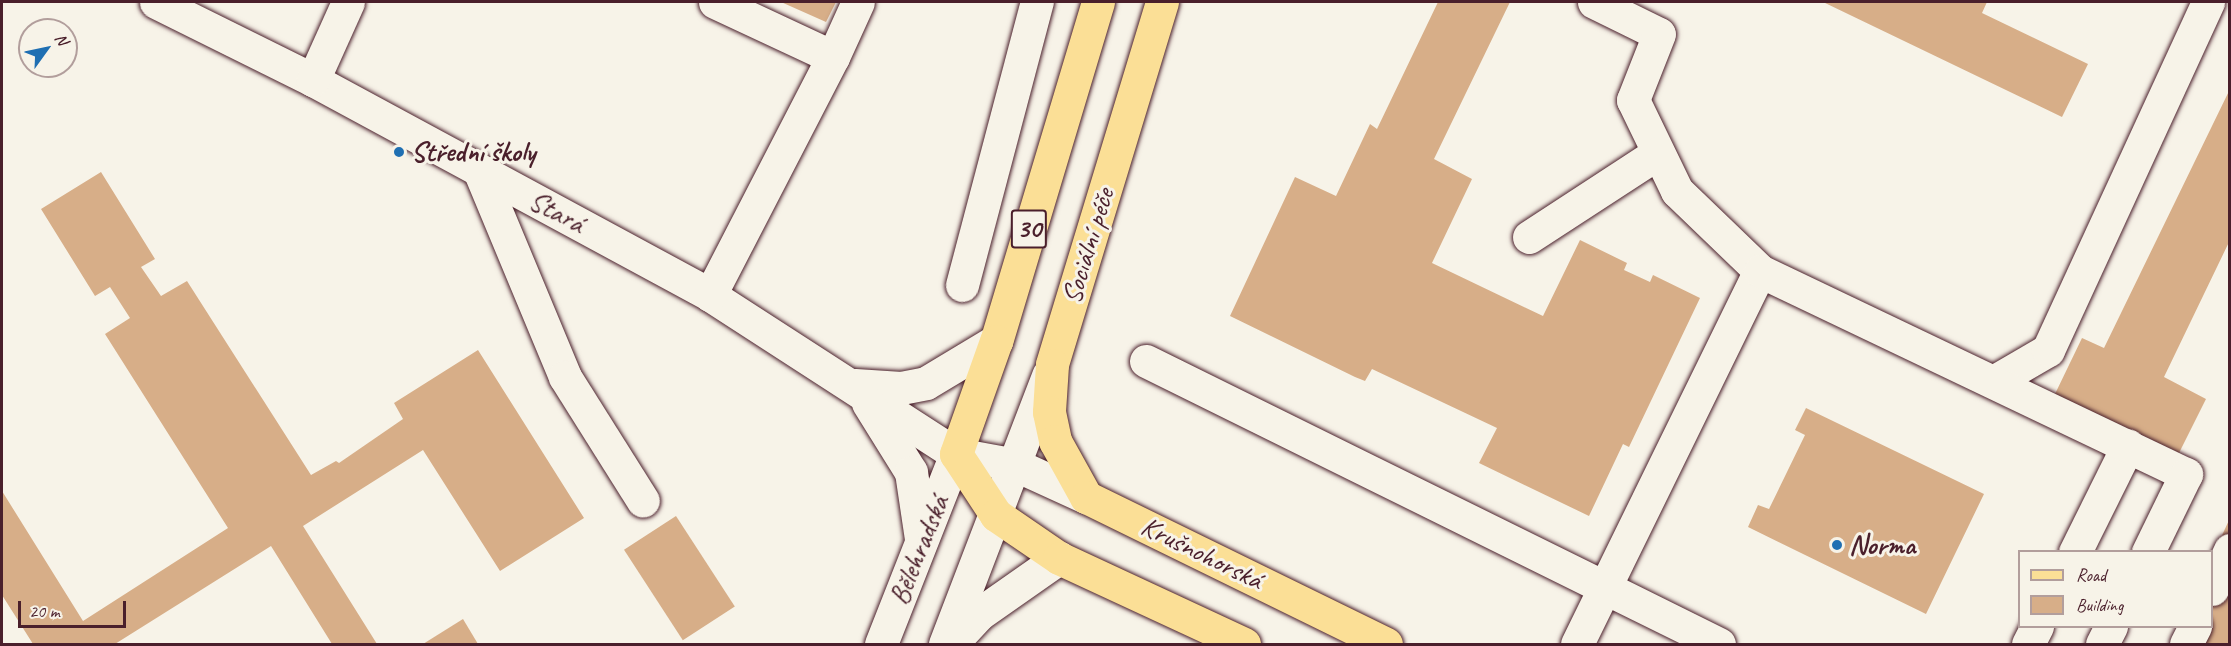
<!DOCTYPE html>
<html>
<head>
<meta charset="utf-8">
<style>
	body { margin:0 }
	#map { position:relative; width:2231px; height:646px; overflow:hidden; background:#f7f3e8; font-family:Caveat,sans-serif }
	div>[style] { position:absolute }
	.building>* { inset:0; background:#d7ae88; transform-origin:0 0 }
	.roads { filter:drop-shadow(0 0 2px #4a1f2b) drop-shadow(0 0 2px #4a1f2b) }
	.minor>* { height:33px; margin:-16.5px; padding:0 16.5px; transform-origin:16.5px; border-radius:16.5px; background:#f7f3e8 }
	.major>* { height:33px; margin:-16.5px; padding:0 16.5px; transform-origin:16.5px; border-radius:16.5px; background:#fbdf96 }
	.dots>* { width:16px; height:16px; translate:-50% -50%; box-sizing:border-box; border:3px solid #f7f3e8; border-radius:50% }
	span { translate:-50% -50%; white-space:nowrap; text-align:center; line-height:1.15; -webkit-text-stroke:6px #f7f3e8; paint-order:stroke }
	.shield-label span { padding:2px 4px; background:#f7f3e8; border:2px solid; border-radius:4px; -webkit-text-stroke-width:0 }
	.shield-label { font-size:27px; color:#4a1f2b; font-weight:700 }
	.poi-label { font-size:28px; color:#4a1f2b; font-weight:700 }
	.left { translate:0 -50%; text-align:left }
	.street-label { font-size:28px; color:#4a1f2b }
	.frame { position:absolute; inset:0; border:3px solid #4a1f2b; pointer-events:none }
	.legend { position:absolute; left:2018px; top:550px; width:195px; height:78px; box-sizing:border-box; background:#f7f3e8; border:2px solid #b29e9c; margin:0; padding:8px 10px; list-style:none; font-size:18px; color:#4a1f2b }
	.legend li { display:flex; align-items:center; gap:12px; height:30px }
	.legend b { width:30px; border:2px solid #b29e9c }
	.north { position:absolute; left:18px; top:18px; width:60px; height:60px; box-sizing:border-box; background:#f7f3e8; border:2px solid #b29e9c; border-radius:50%; rotate:57deg; font-size:16px; font-weight:700; line-height:24px; text-align:center; color:#4a1f2b }
	.north::after { content:''; display:block; margin:auto; width:21px; height:27px; background:#1f6fb2; clip-path:polygon(50% 0,100% 100%,50% 72%,0 100%) }
	.scale { position:absolute; left:18px; top:601px; width:108px; height:27px; box-sizing:border-box; border:3px solid #4a1f2b; border-top:0; padding-left:8px; font-size:18px; line-height:21px; white-space:nowrap; color:#4a1f2b; -webkit-text-stroke:4px #f7f3e8; paint-order:stroke }
</style>
</head>
<body>
<div id="map">
	<div class="building">
		<div style="clip-path:polygon(781px 2px,836px 2px,826px 22px)"></div>
		<div style="clip-path:polygon(1438px 2px,1510px 2px,1434px 159px,1472px 179px,1432px 263px,1543px 316px,1580px 240px,1627px 263px,1624px 270px,1650px 282px,1653px 275px,1700px 298px,1629px 447px,1623px 444px,1589px 516px,1479px 463px,1497px 428px,1372px 369px,1365px 381px,1355px 377px,1230px 316px,1295px 177px,1336px 196px,1370px 124px,1377px 129px)"></div>
		<div style="clip-path:polygon(1823px 2px,1987px 2px,1982px 13px,2088px 64px,2062px 117px)"></div>
		<div style="clip-path:polygon(2230px 89px,2230px 240px,2164px 377px,2206px 399px,2179px 453px,2055px 394px,2082px 338px,2104px 348px)"></div>
		<div style="clip-path:polygon(101px 172px,155px 259px,141px 267px,161px 296px,187px 281px,311px 475px,336px 461px,339px 463px,403px 419px,394px 403px,478px 350px,584px 518px,500px 571px,423px 450px,303px 526px,377px 644px,332px 644px,271px 546px,115px 644px,33px 644px,2px 595px,2px 491px,83px 621px,228px 528px,105px 334px,130px 318px,110px 287px,95px 296px,41px 209px)"></div>
		<div style="clip-path:polygon(1806px 408px,1984px 494px,1926px 614px,1748px 527px,1758px 505px,1769px 509px,1805px 435px,1795px 430px)"></div>
		<div style="left:676px;top:516px;width:108px;height:62px;rotate:57deg"></div>
		<div style="clip-path:polygon(2230px 518px,2230px 644px,2171px 644px,2179px 626px,2212px 626px,2212px 557px)"></div>
		<div style="clip-path:polygon(463px 619px,478px 644px,423px 644px)"></div>
	</div>
	<div class="roads">
		<div class="minor">
			<div style="left:156px;top:2px;width:175px;rotate:26.4deg"></div>
			<div style="left:313px;top:80px;width:451px;rotate:28.4deg"></div>
			<div style="left:710px;top:295px;width:293px;rotate:32.9deg"></div>
			<div style="left:956px;top:454px;width:61px;rotate:10.4deg"></div>
			<div style="left:1016px;top:465px;width:77px;rotate:24.6deg"></div>
			<div style="left:715px;top:2px;width:130px;rotate:25deg"></div>
			<div style="left:1594px;top:2px;width:72px;rotate:26.2deg"></div>
			<div style="left:1659px;top:34px;width:71px;rotate:111.5deg"></div>
			<div style="left:1633px;top:100px;width:101px;rotate:64.2deg"></div>
			<div style="left:1677px;top:191px;width:115px;rotate:43.9deg"></div>
			<div style="left:313px;top:80px;width:85px;rotate:-65.8deg"></div>
			<div style="left:479px;top:170px;width:224px;rotate:67.4deg"></div>
			<div style="left:565px;top:377px;width:146px;rotate:57.8deg"></div>
			<div style="left:1529px;top:237px;width:154px;rotate:-33.1deg"></div>
			<div style="left:962px;top:285px;width:293px;rotate:-75.2deg"></div>
			<div style="left:710px;top:295px;width:268px;rotate:-62.7deg"></div>
			<div style="left:833px;top:57px;width:60px;rotate:-65.6deg"></div>
			<div style="left:1146px;top:361px;width:639px;rotate:26.28deg"></div>
			<div style="left:1995px;top:381px;width:61px;rotate:-30.3deg"></div>
			<div style="left:2048px;top:350px;width:383px;rotate:-65.3deg"></div>
			<div style="left:855px;top:385px;width:46px;rotate:3.7deg"></div>
			<div style="left:901px;top:388px;width:25px;rotate:-11deg"></div>
			<div style="left:926px;top:383px;width:82px;rotate:-31deg"></div>
			<div style="left:868px;top:403px;width:81px;rotate:58.1deg"></div>
			<div style="left:911px;top:472px;width:68px;rotate:81.5deg"></div>
			<div style="left:2075px;top:552px;width:119px;rotate:-63.6deg"></div>
			<div style="left:2212px;top:589px;width:43px;rotate:-65.2deg"></div>
			<div style="left:952px;top:643px;width:40px;rotate:-47deg"></div>
			<div style="left:979px;top:614px;width:98px;rotate:-35deg"></div>
			<div style="left:881px;top:644px;width:204px;rotate:-68.5deg"></div>
			<div style="left:945px;top:644px;width:288px;rotate:-69deg"></div>
			<div style="left:1577px;top:644px;width:415px;rotate:-63.9deg"></div>
			<div style="left:1760px;top:271px;width:472px;rotate:25.5deg"></div>
			<div style="left:2186px;top:474px;width:87px;rotate:116deg"></div>
			<div style="left:2028px;top:644px;width:20px;rotate:-63deg"></div>
			<div style="left:2102px;top:644px;width:20px;rotate:-63deg"></div>
			<div style="left:2186px;top:644px;width:20px;rotate:-63deg"></div>
		</div>
		<div class="major">
			<div style="left:1098px;top:2px;width:354px;rotate:106.7deg"></div>
			<div style="left:996px;top:341px;width:120px;rotate:109.5deg"></div>
			<div style="left:956px;top:454px;width:73px;rotate:56.7deg"></div>
			<div style="left:996px;top:515px;width:76px;rotate:34.3deg"></div>
			<div style="left:1059px;top:558px;width:204px;rotate:24.9deg"></div>
			<div style="left:1162px;top:2px;width:379px;rotate:106.9deg"></div>
			<div style="left:1052px;top:365px;width:47px;rotate:93.7deg"></div>
			<div style="left:1049px;top:412px;width:30px;rotate:78deg"></div>
			<div style="left:1055px;top:441px;width:64px;rotate:61deg"></div>
			<div style="left:1086px;top:497px;width:334px;rotate:26.1deg"></div>
		</div>
	</div>
	<div class="dots">
		<div style="left:399px;top:152px;background:#1f6fb2"></div>
		<div style="left:1837px;top:545px;background:#1f6fb2"></div>
	</div>
	<div class="shield-label">
		<span style="left:1029px;top:229px">30</span>
	</div>
	<div class="poi-label">
		<span class="left" style="left:411px;top:152px">Střední školy</span>
		<span class="left" style="left:1849px;top:545px">Norma</span>
	</div>
	<div class="street-label">
		<span style="left:557px;top:212px;rotate:28deg">Stará</span>
		<span style="left:1088px;top:246px;rotate:-73deg">Sociální péče</span>
		<span style="left:919px;top:550px;rotate:-68deg">Bělehradská</span>
		<span style="left:1202px;top:553px;rotate:26deg">Krušnohorská</span>
	</div>
	<div class="frame"></div>
	<ul class="legend">
	<li><b style="height:8px;background:#fbdf96"></b>Road</li>
	<li><b style="height:16px;background:#d7ae88"></b>Building</li>
	</ul>
	<div class="north">N</div>
	<div class="scale">20 m</div>
</div>
</body>
</html>
